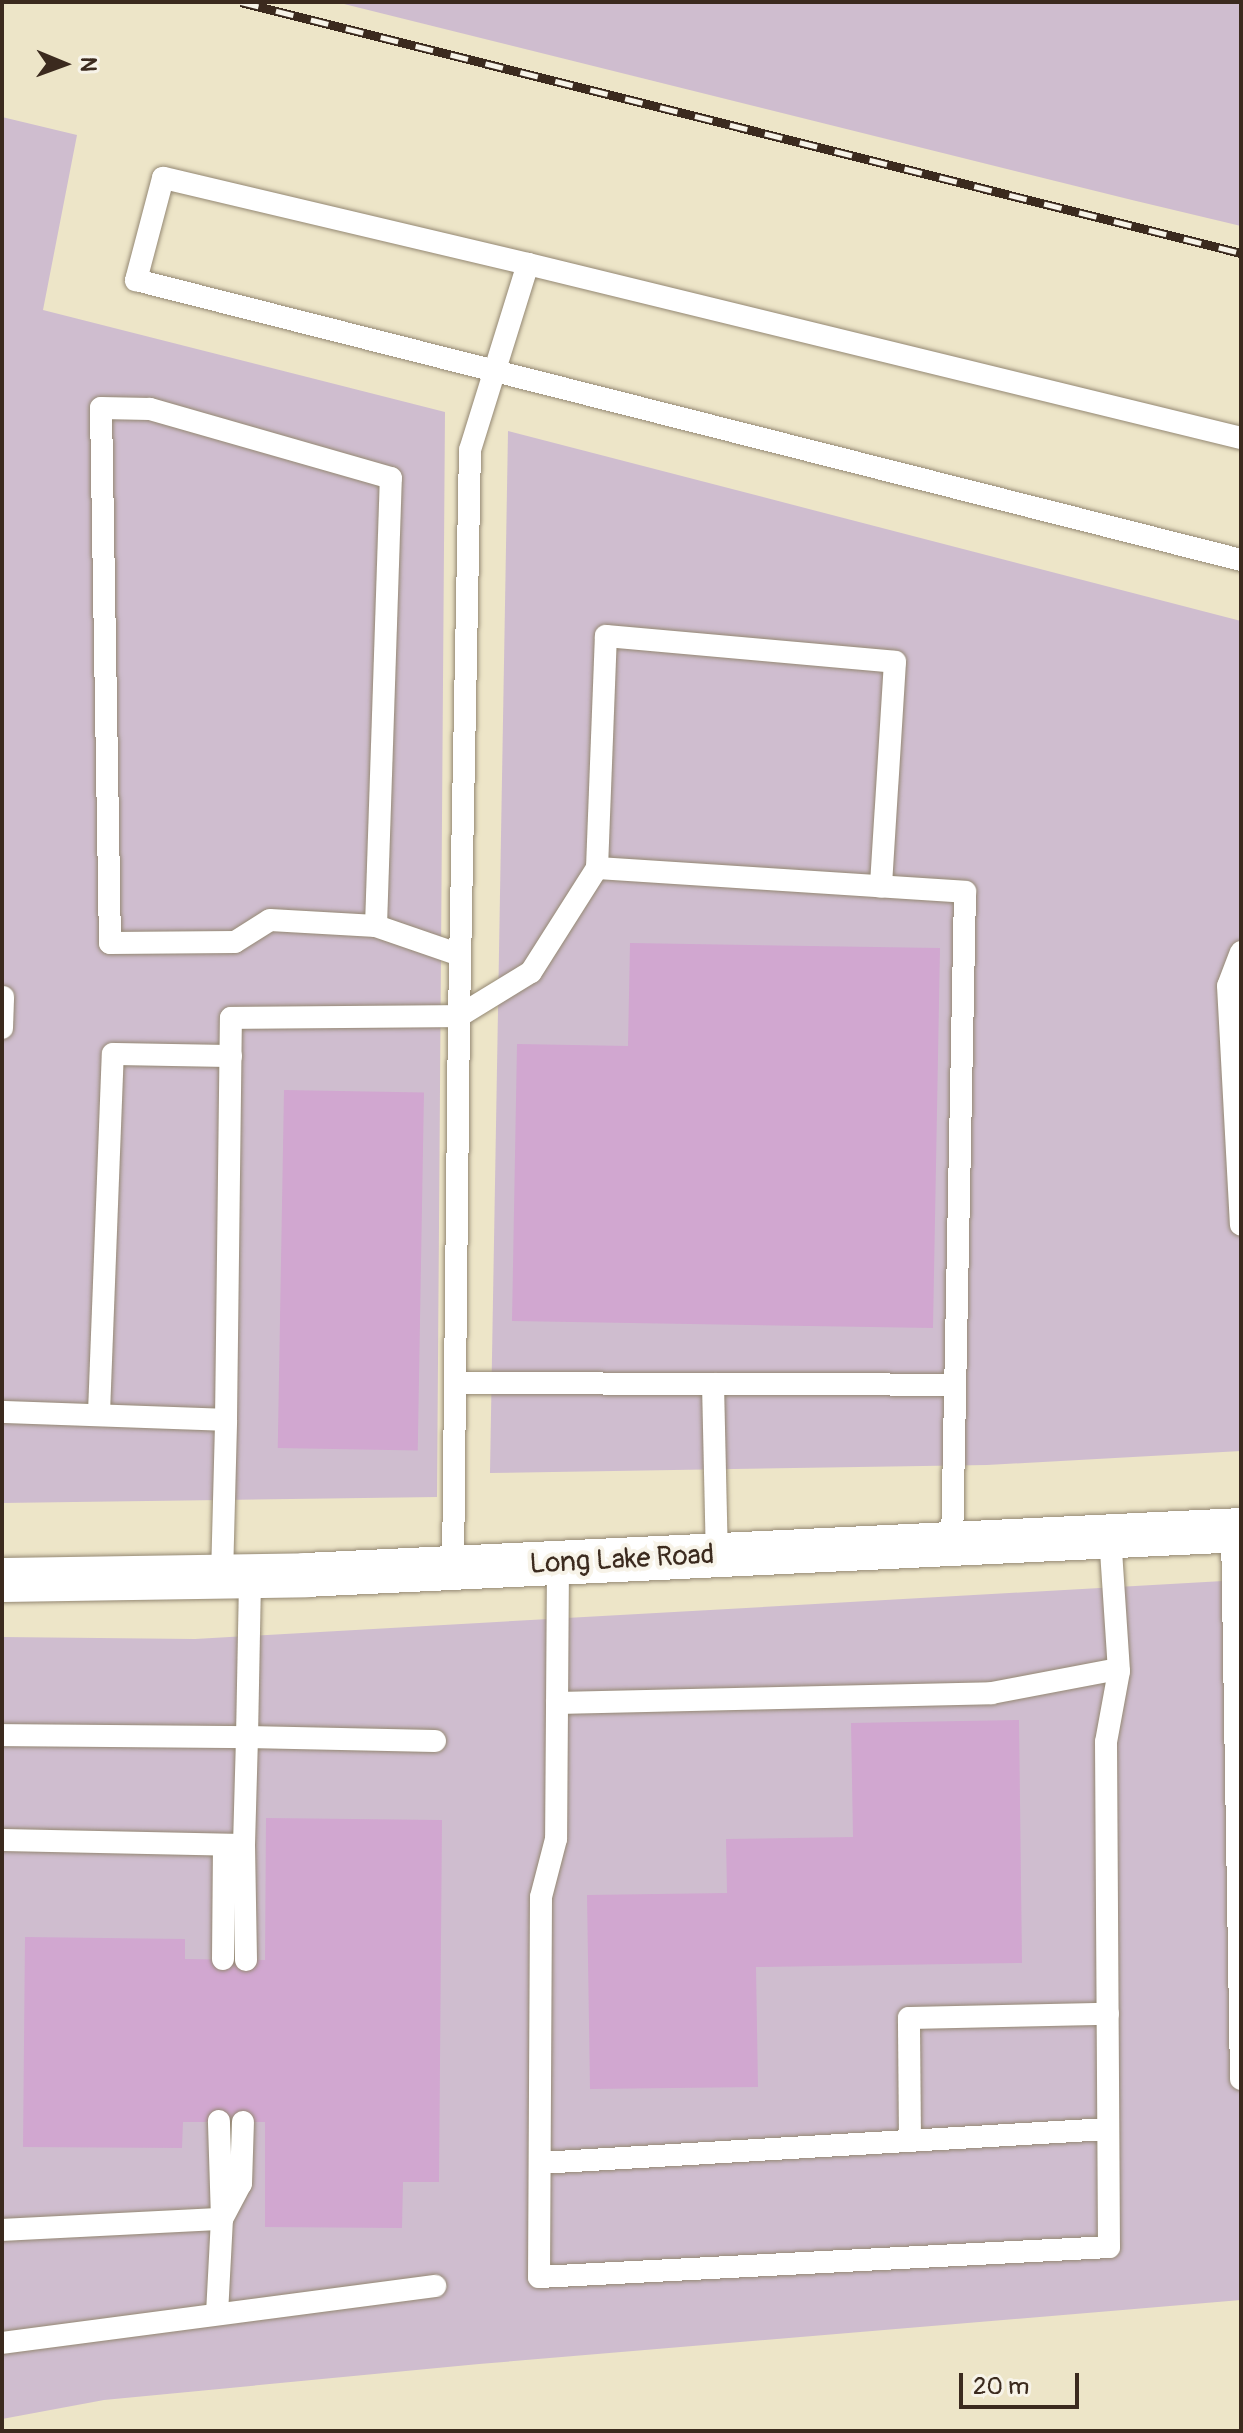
<!DOCTYPE html>
<html>
<head>
<meta charset="utf-8">
<style>
	body { margin:0 }
	#map { position:relative; width:1243px; height:2433px; overflow:hidden; background:#ede5c8; font-family:Pangolin,sans-serif }
	div>[style] { position:absolute }
	.industrial>* { inset:0; background:#cfbdcf }
	.building>* { inset:0; background:#d1a7d0; transform-origin:0 0 }
	.roads { filter:drop-shadow(0 0 2px #948873) drop-shadow(0 0 2px #948873) }
	.lane>* { height:22px; margin:-11px; padding:0 11px; transform-origin:11px; border-radius:11px; background:#fff }
	.secondary>* { height:44px; margin:-22px; padding:0 22px; transform-origin:22px; border-radius:22px; background:#fff }
	.rail>* { height:9px; margin-top:-4.5px; transform-origin:0; background:repeating-linear-gradient(90deg,#f7f3e8 0 18px,#3b2a1e 0 36px); box-sizing:border-box; border-block:2px solid #3b2a1e }
	span { translate:-50% -50%; white-space:nowrap; text-align:center; line-height:1.15; -webkit-text-stroke:8px #f7f3e8; paint-order:stroke }
	.street-label { font-size:28px; color:#3b2a1e }
	.frame { position:absolute; inset:0; border:4px solid #3b2a1e; pointer-events:none }
	.north { position:absolute; left:24px; top:24px; width:80px; height:80px; -webkit-text-stroke:6px #f7f3e8; paint-order:stroke; rotate:91deg; font-size:22px; font-weight:700; line-height:32px; text-align:center; color:#3b2a1e }
	.north::after { content:''; display:block; margin:auto; width:28px; height:36px; background:#3b2a1e; clip-path:polygon(50% 0,100% 100%,50% 72%,0 100%) }
	.scale { position:absolute; left:959px; top:2373px; width:120px; height:36px; box-sizing:border-box; border:4px solid #3b2a1e; border-top:0; padding-left:10px; font-size:24px; line-height:28px; white-space:nowrap; color:#3b2a1e; -webkit-text-stroke:6px #f7f3e8; paint-order:stroke }
</style>
</head>
<body>
<div id="map">
	<div class="industrial">
		<div style="clip-path:polygon(336px 2px,1241px 2px,1241px 226px,1132px 200px)"></div>
		<div style="clip-path:polygon(2px 117px,77px 135px,43px 310px,445px 412px,437px 1497px,2px 1503px)"></div>
		<div style="clip-path:polygon(508px 431px,1241px 621px,1241px 1451px,987px 1465px,490px 1473px)"></div>
		<div style="clip-path:polygon(1241px 1580px,1241px 2300px,479px 2364px,104px 2400px,2px 2419px,2px 1637px,195px 1639px)"></div>
	</div>
	<div class="building">
		<div style="clip-path:polygon(630px 943px,940px 948px,933px 1328px,512px 1321px,517px 1044px,628px 1046px)"></div>
		<div style="left:284px;top:1090px;width:140px;height:358px;rotate:1deg"></div>
		<div style="clip-path:polygon(1019px 1720px,1022px 1963px,756px 1967px,758px 2087px,590px 2089px,587px 1895px,727px 1893px,726px 1839px,853px 1837px,851px 1723px)"></div>
		<div style="clip-path:polygon(266px 1818px,442px 1820px,439px 2182px,403px 2182px,402px 2228px,265px 2227px,265px 2122px,183px 2122px,182px 2148px,23px 2147px,25px 1937px,185px 1939px,185px 1959px,265px 1960px)"></div>
	</div>
	<div class="roads">
		<div class="lane">
			<div style="left:528px;top:264px;width:375px;rotate:-166.7deg"></div>
			<div style="left:163px;top:178px;width:106px;rotate:104.8deg"></div>
			<div style="left:136px;top:280px;width:1140px;rotate:14.22deg"></div>
			<div style="left:597px;top:868px;width:232px;rotate:-87.8deg"></div>
			<div style="left:606px;top:636px;width:290px;rotate:5.1deg"></div>
			<div style="left:895px;top:662px;width:225px;rotate:93.6deg"></div>
			<div style="left:376px;top:926px;width:448px;rotate:-88.1deg"></div>
			<div style="left:391px;top:478px;width:251px;rotate:-164deg"></div>
			<div style="left:150px;top:409px;width:49px;rotate:-178.8deg"></div>
			<div style="left:101px;top:408px;width:535px;rotate:89.04deg"></div>
			<div style="left:110px;top:943px;width:125px;rotate:-0.5deg"></div>
			<div style="left:235px;top:942px;width:41px;rotate:-32.2deg"></div>
			<div style="left:270px;top:920px;width:106px;rotate:3.2deg"></div>
			<div style="left:376px;top:926px;width:89px;rotate:19deg"></div>
			<div style="left:1241px;top:952px;width:36px;rotate:111deg"></div>
			<div style="left:1228px;top:986px;width:239px;rotate:86.9deg"></div>
			<div style="left:459px;top:1016px;width:566px;rotate:-88.89deg"></div>
			<div style="left:470px;top:450px;width:195px;rotate:-72.7deg"></div>
			<div style="left:528px;top:264px;width:734px;rotate:13.71deg"></div>
			<div style="left:459px;top:1016px;width:84px;rotate:-31.4deg"></div>
			<div style="left:531px;top:972px;width:123px;rotate:-57.6deg"></div>
			<div style="left:597px;top:868px;width:369px;rotate:3.7deg"></div>
			<div style="left:965px;top:892px;width:652px;rotate:91.14deg"></div>
			<div style="left:2px;top:1028px;width:31px;rotate:-88deg"></div>
			<div style="left:457px;top:1383px;width:498px;rotate:0.2deg"></div>
			<div style="left:713px;top:1384px;width:172px;rotate:88.7deg"></div>
			<div style="left:2px;top:1412px;width:224px;rotate:2deg"></div>
			<div style="left:226px;top:1420px;width:402px;rotate:-89.3deg"></div>
			<div style="left:231px;top:1018px;width:228px;rotate:-0.5deg"></div>
			<div style="left:459px;top:1016px;width:553px;rotate:90.62deg"></div>
			<div style="left:99px;top:1413px;width:359px;rotate:-87.8deg"></div>
			<div style="left:113px;top:1054px;width:118px;rotate:1deg"></div>
			<div style="left:1232px;top:1530px;width:549px;rotate:89.06deg"></div>
			<div style="left:558px;top:1564px;width:275px;rotate:90.4deg"></div>
			<div style="left:556px;top:1839px;width:60px;rotate:104.5deg"></div>
			<div style="left:541px;top:1897px;width:380px;rotate:90.3deg"></div>
			<div style="left:539px;top:2277px;width:571px;rotate:-3.01deg"></div>
			<div style="left:1109px;top:2247px;width:505px;rotate:-90.34deg"></div>
			<div style="left:1106px;top:1742px;width:72px;rotate:-79.6deg"></div>
			<div style="left:1119px;top:1671px;width:135px;rotate:-93.8deg"></div>
			<div style="left:222px;top:1577px;width:157px;rotate:-88.5deg"></div>
			<div style="left:557px;top:1703px;width:435px;rotate:-1.3deg"></div>
			<div style="left:992px;top:1693px;width:128px;rotate:-10.8deg"></div>
			<div style="left:2px;top:1735px;width:245px;rotate:0.5deg"></div>
			<div style="left:247px;top:1737px;width:161px;rotate:-88.9deg"></div>
			<div style="left:2px;top:1840px;width:242px;rotate:1.2deg"></div>
			<div style="left:244px;top:1845px;width:108px;rotate:-88.4deg"></div>
			<div style="left:247px;top:1737px;width:188px;rotate:1.2deg"></div>
			<div style="left:244px;top:1845px;width:115px;rotate:89deg"></div>
			<div style="left:223px;top:1959px;width:114px;rotate:-89.5deg"></div>
			<div style="left:910px;top:2141px;width:123px;rotate:-90.5deg"></div>
			<div style="left:909px;top:2018px;width:199px;rotate:-1.2deg"></div>
			<div style="left:540px;top:2163px;width:569px;rotate:-3.43deg"></div>
			<div style="left:222px;top:2219px;width:40px;rotate:-62deg"></div>
			<div style="left:241px;top:2184px;width:62px;rotate:-88.2deg"></div>
			<div style="left:2px;top:2230px;width:220px;rotate:-2.9deg"></div>
			<div style="left:217px;top:2314px;width:95px;rotate:-87deg"></div>
			<div style="left:222px;top:2219px;width:98px;rotate:-91.8deg"></div>
			<div style="left:2px;top:2343px;width:437px;rotate:-7.5deg"></div>
		</div>
		<div class="secondary">
			<div style="left:2px;top:1580px;width:303px;rotate:-0.9deg"></div>
			<div style="left:305px;top:1575px;width:937px;rotate:-2.75deg"></div>
		</div>
	</div>
	<div class="rail">
		<div style="left:241px;top:2px;width:1031px;rotate:14.09deg"></div>
	</div>
	<div class="street-label">
		<span style="left:622px;top:1560px;rotate:-3deg">Long Lake Road</span>
	</div>
	<div class="frame"></div>
	<div class="north">N</div>
	<div class="scale">20 m</div>
</div>
</body>
</html>
